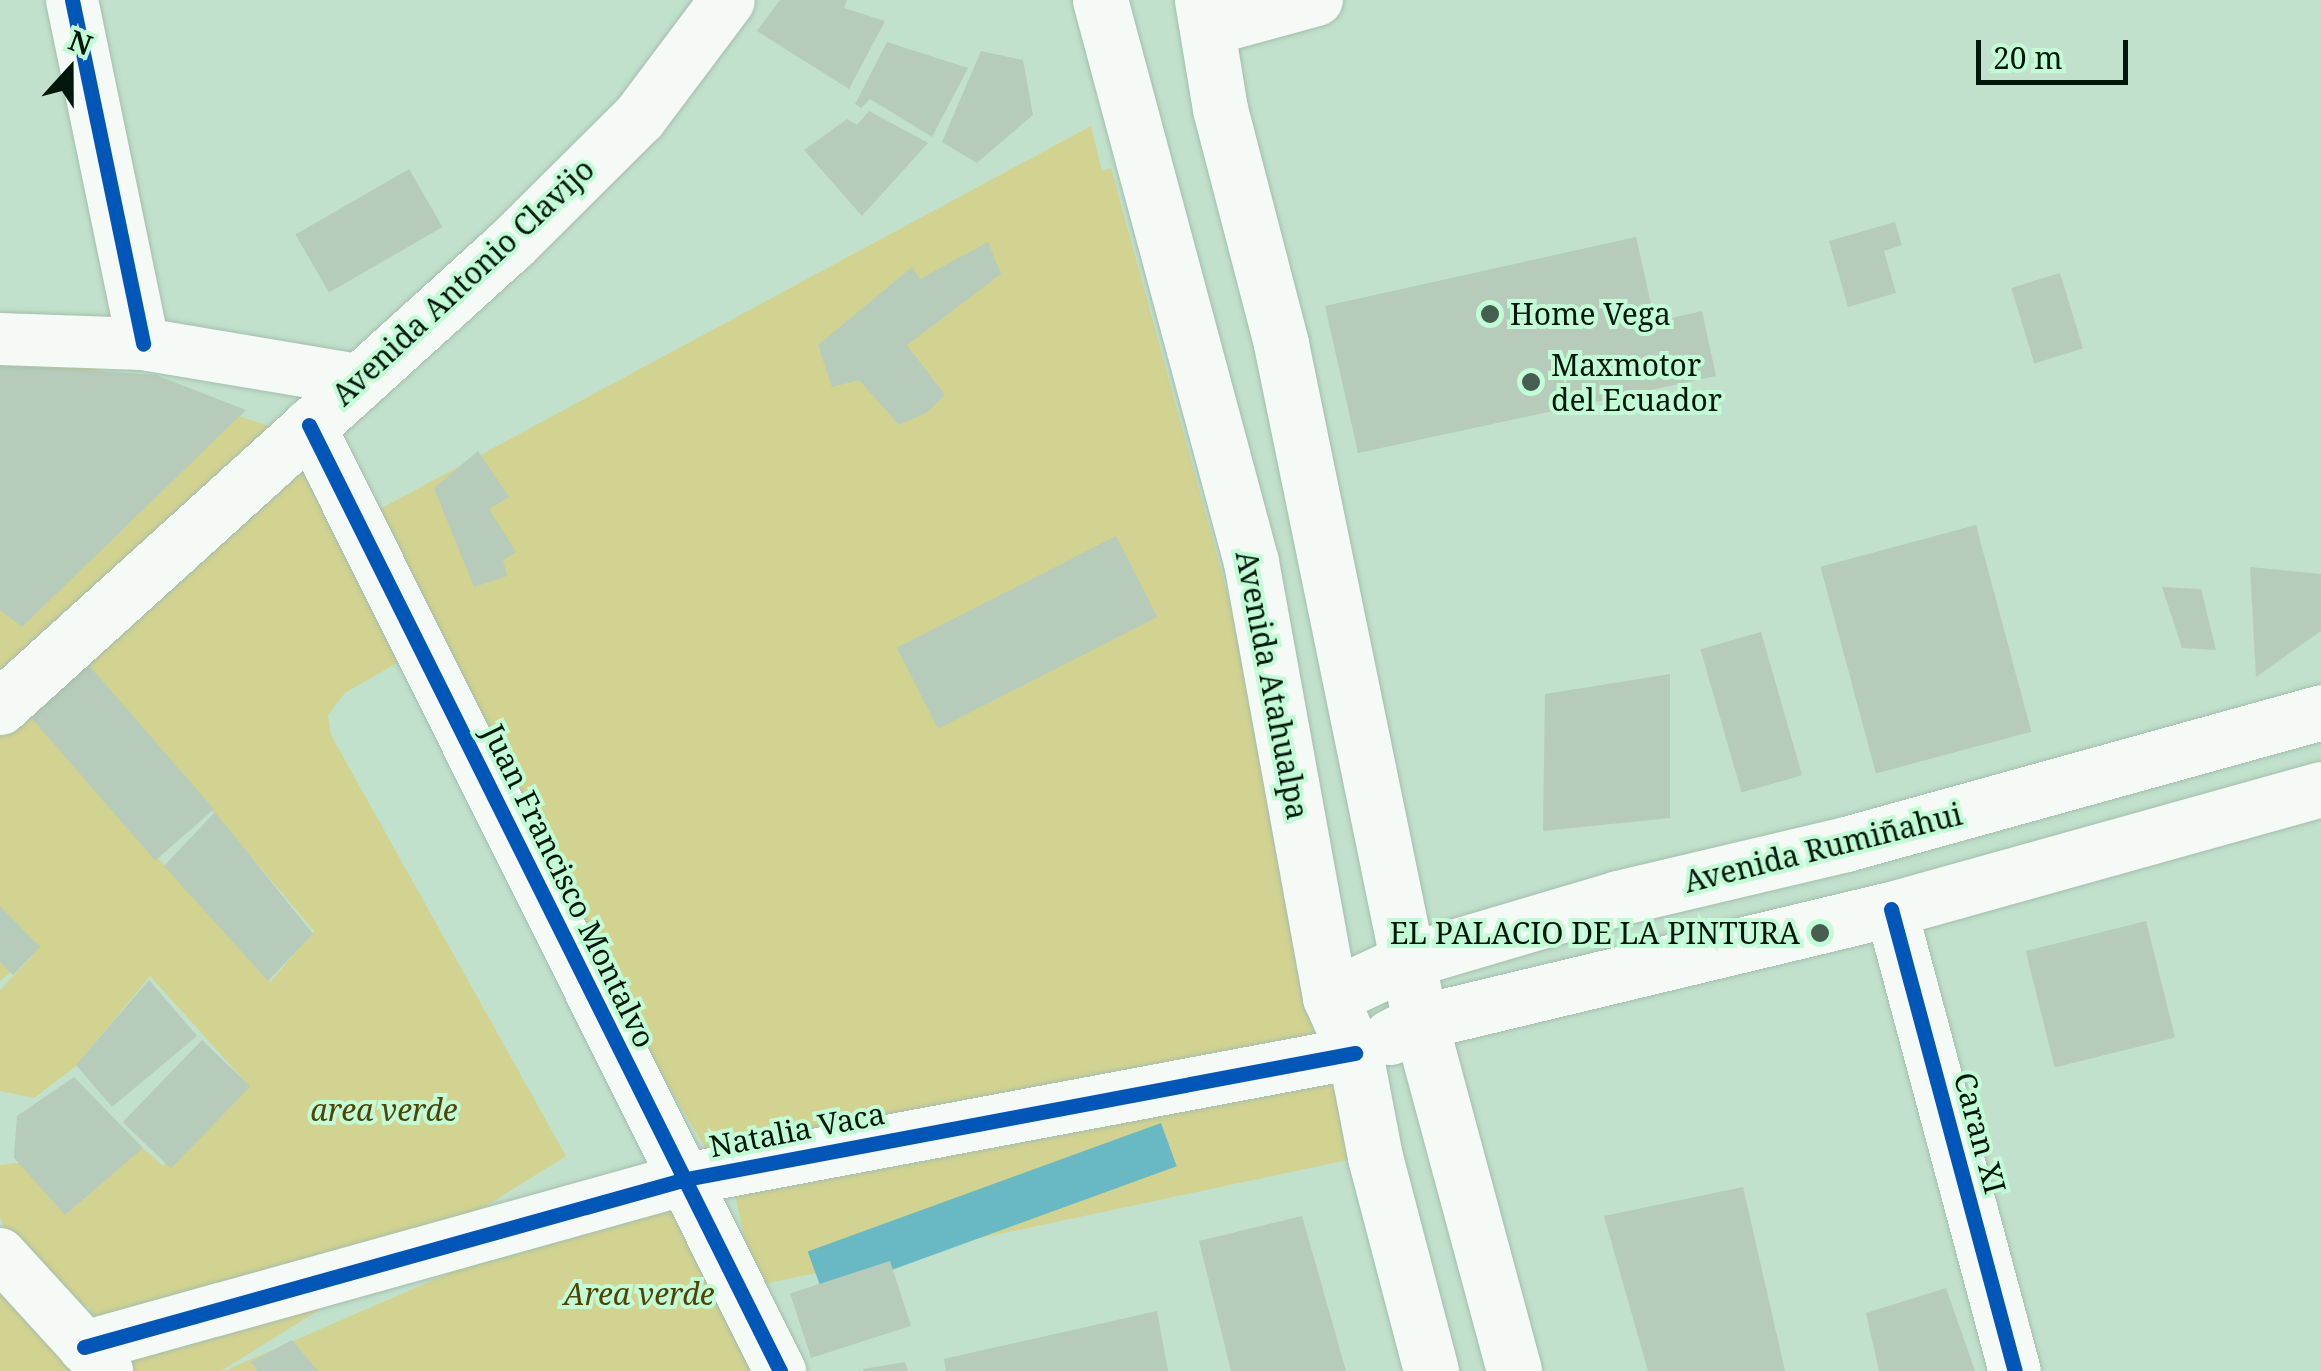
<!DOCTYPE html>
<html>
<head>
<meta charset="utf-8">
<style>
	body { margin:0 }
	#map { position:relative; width:2321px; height:1371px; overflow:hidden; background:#c1e1cc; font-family:"Noto Serif",serif }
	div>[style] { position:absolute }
	.green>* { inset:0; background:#d2d390; transform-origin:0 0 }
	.water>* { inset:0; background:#69b9c4; transform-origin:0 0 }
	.building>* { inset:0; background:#b6cbb9; transform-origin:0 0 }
	.roads { filter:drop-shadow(0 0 2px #a4bdad) drop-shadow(0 0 2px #a4bdad) }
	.minor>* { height:52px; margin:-26px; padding:0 26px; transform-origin:26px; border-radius:26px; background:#f6faf7 }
	.major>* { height:55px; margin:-27.5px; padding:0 27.5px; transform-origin:27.5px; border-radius:27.5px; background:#f6faf7 }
	.cycleway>* { height:15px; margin:-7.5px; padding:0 7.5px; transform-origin:7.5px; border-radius:7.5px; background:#0057b8 }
	.dots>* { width:28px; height:28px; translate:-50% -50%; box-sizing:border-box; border:5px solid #c1fcd6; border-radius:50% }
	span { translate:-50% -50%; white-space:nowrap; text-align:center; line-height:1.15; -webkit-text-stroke:8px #c1fcd6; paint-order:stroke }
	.street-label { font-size:30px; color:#02170b }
	.poi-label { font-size:30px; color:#02170b }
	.left { translate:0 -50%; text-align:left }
	.right { translate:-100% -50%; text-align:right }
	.park-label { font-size:30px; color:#504303; font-style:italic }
	.north { position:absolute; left:20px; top:20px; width:100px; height:100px; -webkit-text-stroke:8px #c1fcd6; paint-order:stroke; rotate:21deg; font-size:28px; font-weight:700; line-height:40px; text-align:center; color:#02170b }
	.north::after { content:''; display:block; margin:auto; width:35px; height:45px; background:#02170b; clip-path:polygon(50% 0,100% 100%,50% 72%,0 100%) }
	.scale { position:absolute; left:1976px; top:40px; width:152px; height:45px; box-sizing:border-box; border:5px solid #02170b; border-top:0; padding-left:12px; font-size:30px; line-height:35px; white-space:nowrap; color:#02170b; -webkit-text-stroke:8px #c1fcd6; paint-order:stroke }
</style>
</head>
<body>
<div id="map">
	<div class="green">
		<div style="clip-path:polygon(1091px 126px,1102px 171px,1111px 168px,1231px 606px,1328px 1049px,724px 1178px,623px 1012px,430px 644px,345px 693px,328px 715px,331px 735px,566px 1156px,221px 1371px,111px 1371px,89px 1307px,32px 1288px,107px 1371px,0 1371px,0 1254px,28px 1283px,0 1217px,0 1165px,143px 1148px,163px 1166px,250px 1087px,150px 976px,76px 1066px,34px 1098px,0 1091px,0 990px,34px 954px,0 981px,0 718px,17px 702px,270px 982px,314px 931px,73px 647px,309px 425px,373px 533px,388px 525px,380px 509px)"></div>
		<div style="clip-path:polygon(46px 352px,269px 426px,0 689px,0 355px)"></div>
		<div style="left:1347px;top:1063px;width:95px;height:626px;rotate:78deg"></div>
		<div style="clip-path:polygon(684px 1199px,766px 1371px,224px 1371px,468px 1265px)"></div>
	</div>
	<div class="water">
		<div style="left:1161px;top:1123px;width:46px;height:376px;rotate:70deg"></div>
	</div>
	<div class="building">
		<div style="clip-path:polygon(780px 0,847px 0,844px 8px,885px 21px,849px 89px,757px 31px)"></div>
		<div style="clip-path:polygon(887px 42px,968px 68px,932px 137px,870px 99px,861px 108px,855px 104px)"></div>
		<div style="clip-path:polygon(981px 51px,1023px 60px,1033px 115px,977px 163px,942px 142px)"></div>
		<div style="clip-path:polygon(869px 111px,928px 143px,862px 216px,804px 150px,847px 119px,857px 125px)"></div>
		<div style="left:409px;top:169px;width:67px;height:131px;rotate:60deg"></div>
		<div style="clip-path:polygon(1895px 222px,1902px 245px,1884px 251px,1896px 293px,1848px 307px,1829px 241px)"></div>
		<div style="clip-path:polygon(1636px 237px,1655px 322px,1702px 311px,1716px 376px,1358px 453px,1325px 306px)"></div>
		<div style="clip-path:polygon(988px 242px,1001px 274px,907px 345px,945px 395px,926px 413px,899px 425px,859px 380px,832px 387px,818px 345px,912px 267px,920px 279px)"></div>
		<div style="left:2060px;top:273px;width:79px;height:51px;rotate:73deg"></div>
		<div style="clip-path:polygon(0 365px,156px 375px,246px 410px,22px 627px,0 610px)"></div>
		<div style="clip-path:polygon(478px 451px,509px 497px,489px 509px,516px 552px,503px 560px,507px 576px,474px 587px,434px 488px)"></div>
		<div style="left:1976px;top:525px;width:214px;height:161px;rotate:75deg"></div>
		<div style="left:1116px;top:536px;width:91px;height:246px;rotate:63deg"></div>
		<div style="clip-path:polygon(2250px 567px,2321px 574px,2321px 631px,2256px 677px)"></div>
		<div style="clip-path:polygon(2162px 587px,2201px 589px,2216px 650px,2182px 648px)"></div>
		<div style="left:1761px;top:632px;width:149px;height:63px;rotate:74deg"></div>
		<div style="left:73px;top:647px;width:215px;height:78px;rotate:49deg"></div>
		<div style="clip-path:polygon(1670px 674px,1670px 818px,1543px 831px,1545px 694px)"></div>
		<div style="clip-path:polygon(215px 812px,313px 934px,268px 981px,164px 866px)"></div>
		<div style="clip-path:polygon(0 906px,40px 947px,13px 975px,0 962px)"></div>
		<div style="left:2146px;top:921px;width:120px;height:124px;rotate:76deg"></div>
		<div style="clip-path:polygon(149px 980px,197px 1036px,112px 1107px,76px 1065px)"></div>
		<div style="left:202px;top:1040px;width:67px;height:114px;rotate:44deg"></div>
		<div style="clip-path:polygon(74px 1077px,143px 1148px,65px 1215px,14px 1158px,17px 1116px)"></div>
		<div style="clip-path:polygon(1743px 1187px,1785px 1371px,1648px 1371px,1604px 1216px)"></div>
		<div style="clip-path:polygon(1302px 1216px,1346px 1371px,1231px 1371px,1199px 1241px)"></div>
		<div style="left:890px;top:1261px;width:68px;height:105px;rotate:72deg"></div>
		<div style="clip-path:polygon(1946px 1288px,1975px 1371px,1879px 1371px,1866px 1313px)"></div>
		<div style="clip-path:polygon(1157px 1311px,1168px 1371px,946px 1371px,944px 1359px)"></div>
		<div style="clip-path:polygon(292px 1340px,318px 1371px,258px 1371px,251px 1362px)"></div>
		<div style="clip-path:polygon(905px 1362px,908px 1371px,863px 1371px,863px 1369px)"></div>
	</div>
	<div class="roads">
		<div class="minor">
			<div style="left:72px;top:0;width:351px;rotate:78.3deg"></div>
			<div style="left:1207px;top:30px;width:114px;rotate:-15.3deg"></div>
			<div style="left:0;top:339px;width:143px;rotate:2deg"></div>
			<div style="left:143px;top:344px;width:217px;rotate:9.5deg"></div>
			<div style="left:309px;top:425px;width:1057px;rotate:63.53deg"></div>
			<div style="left:1891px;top:909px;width:478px;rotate:75deg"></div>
			<div style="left:0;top:1254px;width:159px;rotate:47.6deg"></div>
			<div style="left:84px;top:1347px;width:625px;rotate:-15.59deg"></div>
			<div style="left:686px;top:1179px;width:681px;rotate:-10.67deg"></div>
		</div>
		<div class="major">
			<div style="left:1100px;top:0;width:582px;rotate:74.96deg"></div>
			<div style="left:1251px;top:562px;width:442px;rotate:79.7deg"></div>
			<div style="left:1330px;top:997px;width:61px;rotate:65.9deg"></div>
			<div style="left:1355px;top:1053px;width:106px;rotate:79.1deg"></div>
			<div style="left:1375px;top:1157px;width:221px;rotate:75.3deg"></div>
			<div style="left:1202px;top:0;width:110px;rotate:80.6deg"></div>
			<div style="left:1220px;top:109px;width:243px;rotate:75.4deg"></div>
			<div style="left:1281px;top:344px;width:692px;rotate:78.41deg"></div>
			<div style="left:1420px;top:1022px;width:361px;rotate:74.9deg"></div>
			<div style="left:0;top:707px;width:690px;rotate:-42.18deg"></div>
			<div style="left:511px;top:244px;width:180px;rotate:-44.8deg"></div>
			<div style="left:639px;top:117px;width:146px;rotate:-53.1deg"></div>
			<div style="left:1330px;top:997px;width:87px;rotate:-25.1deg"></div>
			<div style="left:1409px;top:960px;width:218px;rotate:-16.5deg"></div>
			<div style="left:1618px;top:898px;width:234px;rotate:-13.3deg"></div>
			<div style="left:1846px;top:844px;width:493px;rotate:-15.5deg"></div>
			<div style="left:1390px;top:1037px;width:34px;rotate:-27deg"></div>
			<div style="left:1420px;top:1022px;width:484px;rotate:-13.5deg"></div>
			<div style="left:1891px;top:909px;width:446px;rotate:-15.6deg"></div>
		</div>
	</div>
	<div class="cycleway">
		<div style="left:72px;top:0;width:351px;rotate:78.3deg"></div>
		<div style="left:309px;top:425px;width:1057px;rotate:63.53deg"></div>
		<div style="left:1891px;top:909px;width:478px;rotate:75deg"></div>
		<div style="left:84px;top:1347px;width:625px;rotate:-15.59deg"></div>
		<div style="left:686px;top:1179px;width:681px;rotate:-10.67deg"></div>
	</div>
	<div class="dots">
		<div style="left:1490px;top:314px;background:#455e4f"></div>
		<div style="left:1531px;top:382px;background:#455e4f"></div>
		<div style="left:1820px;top:933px;background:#455e4f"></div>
	</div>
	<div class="street-label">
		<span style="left:463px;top:282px;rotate:-43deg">Avenida Antonio Clavijo</span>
		<span style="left:1272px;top:685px;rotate:79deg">Avenida Atahualpa</span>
		<span style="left:1823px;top:848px;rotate:-14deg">Avenida Rumiñahui</span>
		<span style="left:569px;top:886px;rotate:64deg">Juan Francisco Montalvo</span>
		<span style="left:797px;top:1130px;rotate:-11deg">Natalia Vaca</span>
		<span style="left:1980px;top:1133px;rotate:75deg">Caran XI</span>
	</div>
	<div class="poi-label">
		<span class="left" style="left:1510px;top:314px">Home Vega</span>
		<span class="left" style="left:1551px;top:382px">Maxmotor<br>del Ecuador</span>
		<span class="right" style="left:1800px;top:933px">EL PALACIO DE LA PINTURA</span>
	</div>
	<div class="park-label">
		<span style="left:384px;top:1110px">area verde</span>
		<span style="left:639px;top:1294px">Area verde</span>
	</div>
	<div class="north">N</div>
	<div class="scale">20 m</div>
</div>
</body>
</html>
